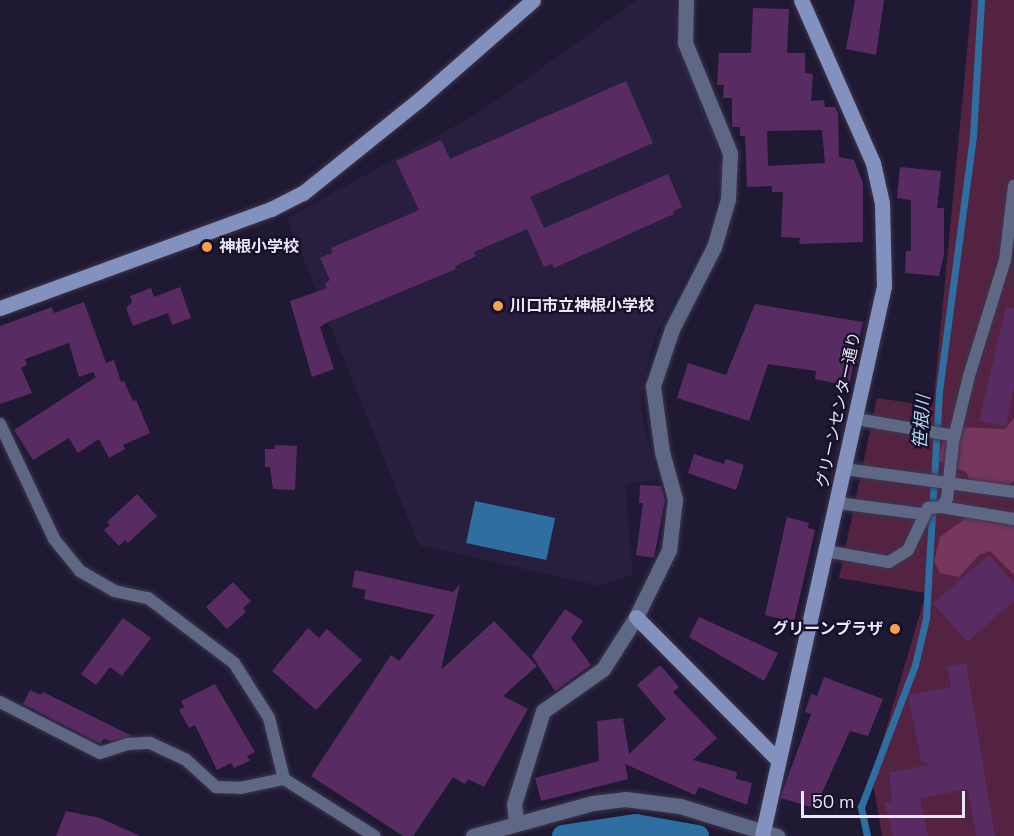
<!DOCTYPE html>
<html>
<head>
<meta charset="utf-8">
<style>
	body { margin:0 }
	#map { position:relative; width:1014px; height:836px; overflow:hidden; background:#201933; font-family:"Space Grotesk","Noto Sans JP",sans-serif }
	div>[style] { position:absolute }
	.built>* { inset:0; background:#281f3f }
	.green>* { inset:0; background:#542341 }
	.forest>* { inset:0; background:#76365d }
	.water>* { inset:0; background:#2e6ea0; transform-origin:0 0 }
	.stream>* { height:7px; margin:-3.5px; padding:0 3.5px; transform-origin:3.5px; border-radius:3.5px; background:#2e6ea0 }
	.canal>* { height:22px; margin:-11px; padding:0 11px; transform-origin:11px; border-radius:11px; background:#2e6ea0 }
	.building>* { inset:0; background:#582c62 }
	.roads { filter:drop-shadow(0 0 2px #3c364f) drop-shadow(0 0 2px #3c364f) }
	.lane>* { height:12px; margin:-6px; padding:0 6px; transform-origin:6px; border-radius:6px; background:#5e6784 }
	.street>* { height:15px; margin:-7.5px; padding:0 7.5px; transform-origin:7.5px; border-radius:7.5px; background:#5e6784 }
	.secondary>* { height:15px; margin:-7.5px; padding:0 7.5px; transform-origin:7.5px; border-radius:7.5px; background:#8291be }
	.dots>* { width:16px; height:16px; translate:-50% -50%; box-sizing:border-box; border:3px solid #171029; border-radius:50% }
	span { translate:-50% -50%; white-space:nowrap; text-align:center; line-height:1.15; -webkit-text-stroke:4.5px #171029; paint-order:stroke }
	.poi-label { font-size:16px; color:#eae6f8; font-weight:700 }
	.left { translate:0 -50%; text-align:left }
	.right { translate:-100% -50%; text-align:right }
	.street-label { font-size:16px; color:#eae6f8 }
	.water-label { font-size:18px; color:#b4d4f1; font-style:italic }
	.scale { position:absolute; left:801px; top:791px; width:164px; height:27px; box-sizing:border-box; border:3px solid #eae6f8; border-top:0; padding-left:8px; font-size:18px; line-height:21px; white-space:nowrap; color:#eae6f8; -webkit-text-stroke:4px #171029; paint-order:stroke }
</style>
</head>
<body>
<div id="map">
	<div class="built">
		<div style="clip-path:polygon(637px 0,676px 0,676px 45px,709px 114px,722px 168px,709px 231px,655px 337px,643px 381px,641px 410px,657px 479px,625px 484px,633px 574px,600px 586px,419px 545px,287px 218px,477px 114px)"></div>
	</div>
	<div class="green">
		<div style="clip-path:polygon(972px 0,1014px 0,1014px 836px,882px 836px,872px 777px,926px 593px,839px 578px,877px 398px,933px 406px)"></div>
	</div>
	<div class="forest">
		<div style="clip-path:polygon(1014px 418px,1014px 480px,1006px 490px,988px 488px,970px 480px,966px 472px,939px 461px,943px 439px,957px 427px,1005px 429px)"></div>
		<div style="clip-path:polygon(974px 512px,1014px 518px,1014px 575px,990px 551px,979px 555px,959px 577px,940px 573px,934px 561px,940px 537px)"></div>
	</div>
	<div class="water">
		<div style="left:475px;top:501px;width:82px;height:43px;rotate:12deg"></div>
	</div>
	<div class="stream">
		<div style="left:867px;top:836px;width:30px;rotate:-102deg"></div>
		<div style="left:861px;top:807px;width:152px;rotate:-69.2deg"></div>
		<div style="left:915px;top:665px;width:48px;rotate:-76.8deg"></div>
		<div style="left:926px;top:618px;width:227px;rotate:-86.7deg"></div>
		<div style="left:939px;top:391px;width:257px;rotate:-82.4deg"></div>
		<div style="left:973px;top:136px;width:136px;rotate:-86.6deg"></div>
	</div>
	<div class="canal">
		<div style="left:563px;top:836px;width:74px;rotate:-8.6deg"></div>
		<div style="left:636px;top:825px;width:63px;rotate:10.1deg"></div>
	</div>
	<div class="building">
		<div style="clip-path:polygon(855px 0,884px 0,876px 55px,846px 49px)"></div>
		<div style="clip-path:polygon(evenodd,753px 8px,789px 9px,787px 53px,805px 53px,805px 73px,813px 74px,811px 101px,824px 100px,825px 107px,835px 107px,838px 113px,839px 157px,854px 160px,863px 183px,863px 242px,799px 244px,800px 238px,781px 237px,783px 192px,772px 192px,772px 186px,747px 187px,745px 136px,740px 136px,740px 127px,732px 127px,732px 98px,723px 98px,724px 85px,717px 85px,719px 53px,751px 53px,753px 8px,822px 130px,825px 163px,768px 166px,767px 131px,822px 130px)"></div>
		<div style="clip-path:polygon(626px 81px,653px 143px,530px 197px,544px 228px,668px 174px,682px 207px,673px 211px,674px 214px,554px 268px,552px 264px,544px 267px,527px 229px,474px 252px,476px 256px,455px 266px,456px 269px,326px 323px,320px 327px,334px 369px,312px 377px,290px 301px,327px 288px,325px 283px,330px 280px,320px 258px,332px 253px,331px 248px,419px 210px,396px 161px,441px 140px,450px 159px)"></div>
		<div style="clip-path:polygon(900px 167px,941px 171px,937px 208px,944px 208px,944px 254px,939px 276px,905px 273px,906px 251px,911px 251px,911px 200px,897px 198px)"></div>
		<div style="clip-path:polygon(180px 287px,191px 318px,172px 325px,168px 313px,133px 326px,126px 308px,132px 302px,130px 296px,151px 288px,154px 297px)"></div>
		<div style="clip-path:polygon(84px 302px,106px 363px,114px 360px,121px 382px,124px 381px,133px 401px,136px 400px,150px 433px,123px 445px,125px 449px,109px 458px,99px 439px,78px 453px,69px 438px,33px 460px,14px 430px,96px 377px,93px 372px,79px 377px,69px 343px,25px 359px,27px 365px,21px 368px,32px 393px,0 404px,0 326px,52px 307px,54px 313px)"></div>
		<div style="clip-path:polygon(755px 304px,863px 322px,849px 386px,815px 379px,816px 371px,768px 364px,749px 421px,677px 398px,688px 363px,726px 375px)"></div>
		<div style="clip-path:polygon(1006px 307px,1014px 308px,1014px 386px,1006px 426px,979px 421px)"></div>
		<div style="clip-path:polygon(275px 445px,297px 446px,295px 490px,273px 489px,270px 467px,265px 467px,265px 449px,275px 449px)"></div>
		<div style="clip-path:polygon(694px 454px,724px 464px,726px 459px,744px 465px,736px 490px,688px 473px)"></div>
		<div style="clip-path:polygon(640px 485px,661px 486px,665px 500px,654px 558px,636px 555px,643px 503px,639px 503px)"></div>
		<div style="clip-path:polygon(137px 494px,157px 516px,128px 543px,125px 540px,119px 546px,104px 530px,110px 525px,107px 522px)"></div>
		<div style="clip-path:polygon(787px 517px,809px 523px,808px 528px,815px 530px,794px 622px,765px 615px)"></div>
		<div style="clip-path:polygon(989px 555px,1014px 583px,1014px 601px,967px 642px,933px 603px)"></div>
		<div style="clip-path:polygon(355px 570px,453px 592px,460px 584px,441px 670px,494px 621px,537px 666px,503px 696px,528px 709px,484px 787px,468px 779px,465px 784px,453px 777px,413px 836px,403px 836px,311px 776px,391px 655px,399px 661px,435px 615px,364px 599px,366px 590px,352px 587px)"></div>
		<div style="clip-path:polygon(233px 582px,251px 601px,243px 608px,246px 612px,227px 629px,206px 607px)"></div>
		<div style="clip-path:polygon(565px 609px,583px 621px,571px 638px,591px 665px,555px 691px,532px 656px)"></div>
		<div style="clip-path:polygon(699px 617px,778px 653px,764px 681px,689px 637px)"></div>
		<div style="clip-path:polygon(123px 618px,151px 638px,122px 676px,110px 667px,96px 685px,81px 674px)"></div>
		<div style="clip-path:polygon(308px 628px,319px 638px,327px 629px,362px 660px,316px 710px,272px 671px)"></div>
		<div style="clip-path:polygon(966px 663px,995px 836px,976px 836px,968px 789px,920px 798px,928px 836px,893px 836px,884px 802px,892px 801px,889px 772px,930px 765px,921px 760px,908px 695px,951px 687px,947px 666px)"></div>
		<div style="clip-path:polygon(660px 665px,679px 687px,673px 692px,717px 738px,693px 760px,737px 772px,736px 779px,752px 783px,747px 805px,699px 787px,695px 795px,625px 764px,628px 779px,541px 801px,535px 778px,599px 761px,597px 721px,623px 718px,629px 754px,666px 719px,637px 685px)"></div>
		<div style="clip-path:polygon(824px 677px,883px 699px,868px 736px,850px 731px,815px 808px,780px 798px,811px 714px,805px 712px,811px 694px,817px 696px)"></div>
		<div style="clip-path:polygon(215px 684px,255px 752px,247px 756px,250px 761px,234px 768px,231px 763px,217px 770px,195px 725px,189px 728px,179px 710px,184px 707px,181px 701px)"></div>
		<div style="clip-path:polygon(30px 690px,41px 695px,43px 692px,132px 736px,111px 741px,103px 739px,101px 744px,23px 704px)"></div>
		<div style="clip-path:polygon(66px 811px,100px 818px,140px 836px,56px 836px)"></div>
	</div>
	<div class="roads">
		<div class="lane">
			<div style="left:856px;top:419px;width:100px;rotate:9.7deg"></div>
			<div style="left:0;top:424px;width:127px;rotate:64.8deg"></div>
			<div style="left:54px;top:539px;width:41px;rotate:50.9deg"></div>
			<div style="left:80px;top:571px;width:39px;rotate:30deg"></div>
			<div style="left:114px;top:591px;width:35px;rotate:12deg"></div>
			<div style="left:148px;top:598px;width:108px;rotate:37.1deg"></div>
			<div style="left:234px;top:663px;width:65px;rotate:57.5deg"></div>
			<div style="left:269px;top:718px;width:63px;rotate:76.2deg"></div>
			<div style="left:844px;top:469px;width:172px;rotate:7.7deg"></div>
			<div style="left:838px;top:503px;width:86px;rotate:7.4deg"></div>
			<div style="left:941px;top:507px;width:74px;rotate:9.3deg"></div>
			<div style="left:825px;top:551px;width:65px;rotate:9.8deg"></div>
			<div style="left:889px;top:562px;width:22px;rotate:-32deg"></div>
			<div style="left:908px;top:550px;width:47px;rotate:-64.5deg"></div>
			<div style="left:928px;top:508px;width:13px;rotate:-4deg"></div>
			<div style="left:941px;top:507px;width:10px;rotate:-53deg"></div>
			<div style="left:947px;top:499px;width:57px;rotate:-84deg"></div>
			<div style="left:953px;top:442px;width:68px;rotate:-76.4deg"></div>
			<div style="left:969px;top:376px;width:121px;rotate:-72.8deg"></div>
			<div style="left:1005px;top:260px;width:75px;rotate:-83.1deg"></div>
			<div style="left:0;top:702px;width:112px;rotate:27deg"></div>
			<div style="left:100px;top:753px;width:29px;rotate:-18deg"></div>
			<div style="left:128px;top:744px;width:22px;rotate:-3deg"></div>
			<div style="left:150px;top:743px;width:38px;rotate:25deg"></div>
			<div style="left:185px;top:759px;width:42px;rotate:42.1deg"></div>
			<div style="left:216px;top:787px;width:24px;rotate:2deg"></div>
			<div style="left:240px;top:788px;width:45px;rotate:-11.6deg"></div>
			<div style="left:284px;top:779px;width:107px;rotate:32.3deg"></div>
		</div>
		<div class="street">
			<div style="left:516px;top:822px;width:18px;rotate:-96deg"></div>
			<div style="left:514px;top:804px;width:97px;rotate:-72.7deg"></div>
			<div style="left:543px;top:711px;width:73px;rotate:-35deg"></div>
			<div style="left:603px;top:669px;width:62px;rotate:-57.6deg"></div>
			<div style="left:636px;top:617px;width:75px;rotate:-63.8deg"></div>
			<div style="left:669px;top:550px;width:51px;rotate:-83.3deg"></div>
			<div style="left:675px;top:499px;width:49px;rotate:-105.5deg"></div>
			<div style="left:662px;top:452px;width:67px;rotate:-97.8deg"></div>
			<div style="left:653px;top:386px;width:60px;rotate:-71.6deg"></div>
			<div style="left:672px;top:329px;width:92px;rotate:-62.9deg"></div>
			<div style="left:714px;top:247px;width:50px;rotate:-73.7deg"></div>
			<div style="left:728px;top:199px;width:46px;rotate:-87.5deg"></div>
			<div style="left:730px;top:153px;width:119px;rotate:-112.2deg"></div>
			<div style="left:685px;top:43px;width:43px;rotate:-88.7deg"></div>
			<div style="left:473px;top:836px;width:124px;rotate:-15.4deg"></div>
			<div style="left:593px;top:803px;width:32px;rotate:-7deg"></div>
			<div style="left:625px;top:799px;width:55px;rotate:7.3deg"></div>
			<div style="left:680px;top:806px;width:102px;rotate:17.2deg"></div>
		</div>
		<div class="secondary">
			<div style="left:0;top:308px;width:289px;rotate:-20.1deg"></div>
			<div style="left:271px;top:209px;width:36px;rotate:-27deg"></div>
			<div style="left:303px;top:193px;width:150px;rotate:-38.8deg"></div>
			<div style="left:420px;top:99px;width:150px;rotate:-41.2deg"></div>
			<div style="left:636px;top:617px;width:200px;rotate:45.2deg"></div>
			<div style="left:762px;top:836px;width:563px;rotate:-77.49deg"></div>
			<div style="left:884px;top:286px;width:83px;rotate:-91.4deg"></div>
			<div style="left:882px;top:203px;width:41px;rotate:-102.7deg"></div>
			<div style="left:873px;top:163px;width:178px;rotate:-113.8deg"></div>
		</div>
	</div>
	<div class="dots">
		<div style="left:207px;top:247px;background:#fa9f4e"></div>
		<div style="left:498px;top:306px;background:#fa9f4e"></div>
		<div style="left:895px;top:629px;background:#fa9f4e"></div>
	</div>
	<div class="poi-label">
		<span class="left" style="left:219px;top:247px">神根小学校</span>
		<span class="left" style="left:510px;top:306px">川口市立神根小学校</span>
		<span class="right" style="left:883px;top:629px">グリーンプラザ</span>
	</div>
	<div class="street-label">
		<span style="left:839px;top:410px;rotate:-78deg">グリーンセンター通り</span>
	</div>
	<div class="water-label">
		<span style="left:922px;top:422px;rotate:-86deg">笹根川</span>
	</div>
	<div class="scale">50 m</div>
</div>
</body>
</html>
